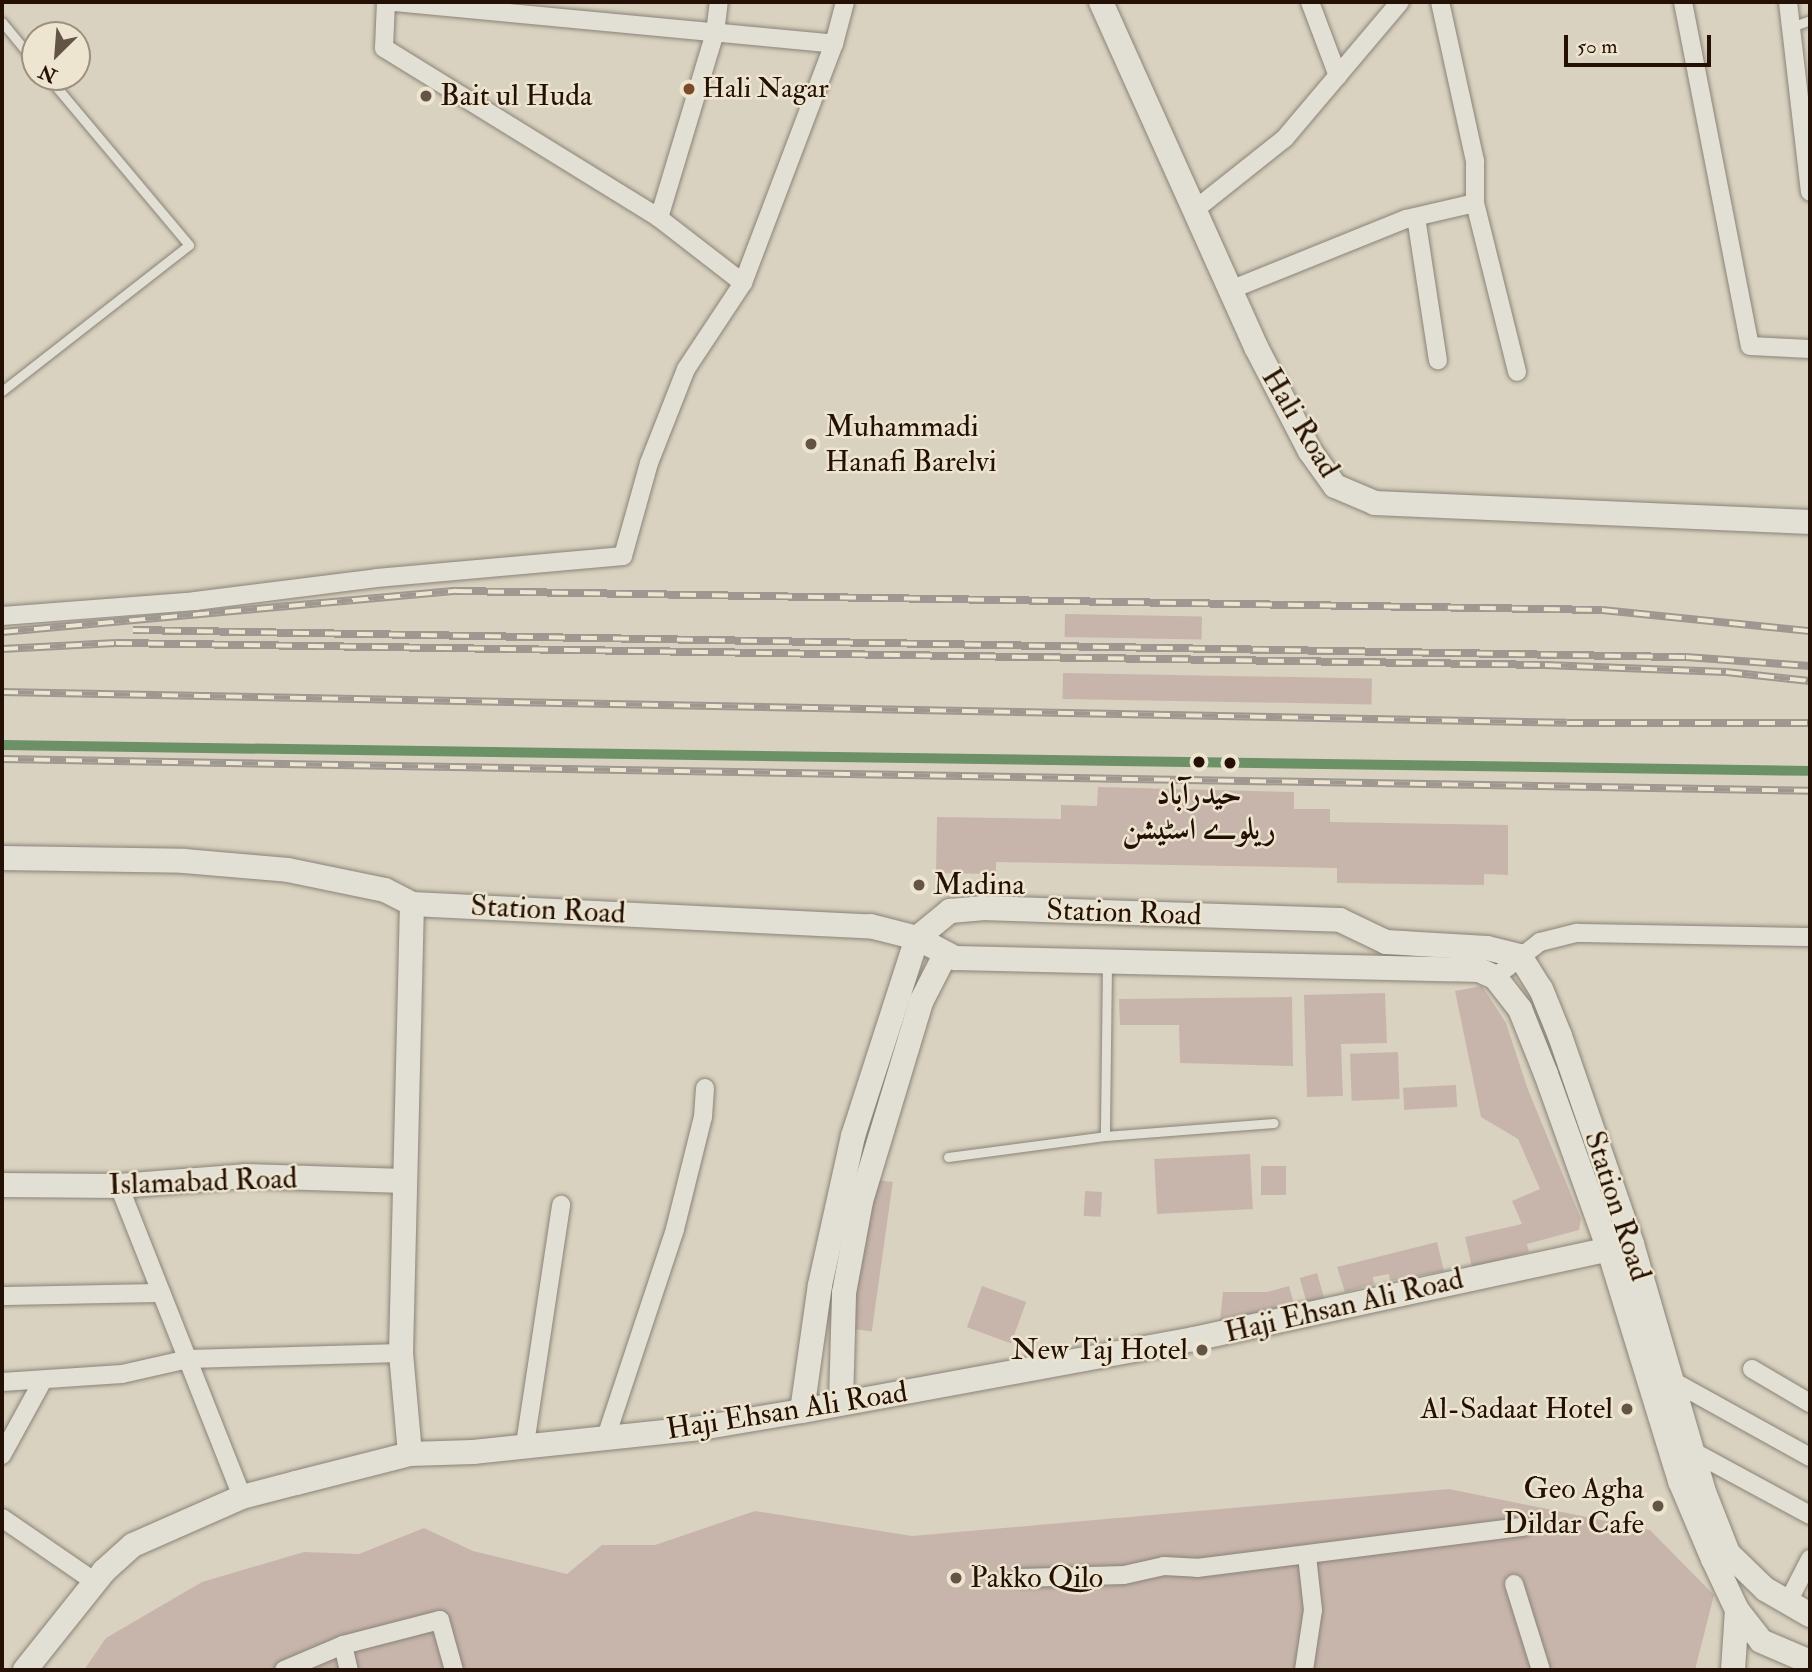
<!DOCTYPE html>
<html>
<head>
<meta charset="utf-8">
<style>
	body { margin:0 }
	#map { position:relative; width:1812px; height:1672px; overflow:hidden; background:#dad2c0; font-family:"IM FELL Double Pica",Amiri,serif }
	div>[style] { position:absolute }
	.building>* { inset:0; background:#c7b5ac; transform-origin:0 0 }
	.roads { filter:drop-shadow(0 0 2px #8a8377) drop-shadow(0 0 2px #8a8377) }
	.lane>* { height:9px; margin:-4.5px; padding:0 4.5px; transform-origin:4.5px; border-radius:4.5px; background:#e2dfd5 }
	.street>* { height:18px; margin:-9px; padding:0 9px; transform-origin:9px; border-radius:9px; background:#e2dfd5 }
	.secondary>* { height:24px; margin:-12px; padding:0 12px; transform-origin:12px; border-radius:12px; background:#e2dfd5 }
	.rail>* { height:8px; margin-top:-4px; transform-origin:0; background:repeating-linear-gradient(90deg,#ede5d0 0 16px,#9e9890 0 32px); box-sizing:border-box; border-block:2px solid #9e9890 }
	.rail-1>* { height:10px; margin:-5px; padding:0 5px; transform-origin:5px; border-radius:5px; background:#6d9166 }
	.dots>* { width:19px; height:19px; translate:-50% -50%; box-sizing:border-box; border:4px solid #ede5d0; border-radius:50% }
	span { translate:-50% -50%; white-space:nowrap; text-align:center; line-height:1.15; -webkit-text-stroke:5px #ede5d0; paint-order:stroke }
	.bus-label { font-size:28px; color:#241004 }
	.left { translate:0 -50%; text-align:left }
	.poi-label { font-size:30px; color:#241004 }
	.right { translate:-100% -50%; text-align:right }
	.street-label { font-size:30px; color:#241004 }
	.stop-label { font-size:30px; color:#241004; font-weight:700 }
	.frame { position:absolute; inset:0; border:4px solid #241004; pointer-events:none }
	.north { position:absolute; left:21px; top:21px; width:70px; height:70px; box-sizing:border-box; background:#ede5d0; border:2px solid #9d907e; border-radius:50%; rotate:205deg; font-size:19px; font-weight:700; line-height:28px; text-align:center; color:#241004 }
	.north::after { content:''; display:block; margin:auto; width:24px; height:32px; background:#645446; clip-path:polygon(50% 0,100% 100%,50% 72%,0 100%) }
	.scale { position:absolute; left:1564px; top:35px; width:147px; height:32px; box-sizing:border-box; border:4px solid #241004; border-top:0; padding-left:9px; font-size:21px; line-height:24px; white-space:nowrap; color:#241004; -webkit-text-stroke:5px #ede5d0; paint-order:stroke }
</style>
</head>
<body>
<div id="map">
	<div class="building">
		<div style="left:1065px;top:614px;width:137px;height:23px;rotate:1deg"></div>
		<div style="left:1063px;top:673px;width:309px;height:26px;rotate:1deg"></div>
		<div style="clip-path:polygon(1098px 787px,1294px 792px,1294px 809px,1330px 809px,1330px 822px,1508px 825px,1508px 875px,1484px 874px,1484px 885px,1337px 883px,1337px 868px,996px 862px,996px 874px,936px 873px,937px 817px,1061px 819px,1061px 805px,1097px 806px)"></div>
		<div style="clip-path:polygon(1482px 986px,1506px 1023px,1527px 1087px,1581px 1219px,1579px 1230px,1527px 1244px,1529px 1252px,1472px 1267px,1465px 1237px,1522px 1224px,1512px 1201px,1540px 1189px,1518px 1139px,1481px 1117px,1455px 991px)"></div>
		<div style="clip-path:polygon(1385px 993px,1387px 1043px,1341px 1044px,1343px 1096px,1307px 1097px,1304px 995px)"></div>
		<div style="clip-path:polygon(1292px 997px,1293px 1066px,1180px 1063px,1179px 1025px,1120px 1025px,1119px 999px)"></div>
		<div style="left:1398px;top:1052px;width:47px;height:48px;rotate:88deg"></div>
		<div style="left:1456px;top:1085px;width:22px;height:53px;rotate:87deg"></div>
		<div style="left:1250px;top:1154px;width:55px;height:96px;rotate:87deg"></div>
		<div style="left:1261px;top:1166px;width:25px;height:29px"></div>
		<div style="left:871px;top:1179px;width:22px;height:151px;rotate:8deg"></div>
		<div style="left:1085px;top:1191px;width:17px;height:25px;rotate:3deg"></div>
		<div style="clip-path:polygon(1437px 1242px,1444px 1271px,1390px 1281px,1389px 1274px,1373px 1277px,1374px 1284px,1345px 1292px,1337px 1267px)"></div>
		<div style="left:1317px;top:1273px;width:26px;height:18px;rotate:74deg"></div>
		<div style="left:982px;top:1286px;width:47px;height:44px;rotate:20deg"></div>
		<div style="clip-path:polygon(1289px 1286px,1295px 1307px,1220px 1320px,1223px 1292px,1267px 1292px)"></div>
		<div style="clip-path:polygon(1449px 1489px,1650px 1530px,1714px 1595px,1695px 1670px,84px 1670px,106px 1638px,202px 1582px,304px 1552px,359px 1554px,424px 1528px,473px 1551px,567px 1574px,602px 1545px,655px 1545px,755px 1511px,912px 1536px)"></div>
	</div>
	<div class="roads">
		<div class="lane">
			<div style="left:2px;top:22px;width:52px;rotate:50.5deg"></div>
			<div style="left:1791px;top:27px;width:20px;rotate:-20deg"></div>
			<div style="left:2px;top:391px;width:237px;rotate:-38deg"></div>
			<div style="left:189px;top:245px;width:219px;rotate:-130deg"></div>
			<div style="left:1107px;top:964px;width:172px;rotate:90.7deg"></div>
			<div style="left:1105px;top:1136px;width:169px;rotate:-4.4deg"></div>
			<div style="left:948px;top:1157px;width:158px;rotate:-7.6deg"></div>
		</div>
		<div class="street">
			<div style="left:386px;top:2px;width:46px;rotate:92.5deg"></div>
			<div style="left:384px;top:48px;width:323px;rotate:31.7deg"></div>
			<div style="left:659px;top:218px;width:106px;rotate:37.7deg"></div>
			<div style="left:393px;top:2px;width:443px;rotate:5.4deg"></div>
			<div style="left:1310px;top:2px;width:79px;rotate:69.3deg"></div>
			<div style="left:1683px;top:2px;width:350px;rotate:79deg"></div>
			<div style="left:1750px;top:346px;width:60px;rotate:2.9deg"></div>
			<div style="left:1788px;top:2px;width:191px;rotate:83.4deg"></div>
			<div style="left:1475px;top:203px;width:174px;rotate:76deg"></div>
			<div style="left:1197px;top:208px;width:112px;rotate:-38.5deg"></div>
			<div style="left:1285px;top:138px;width:178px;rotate:-49.8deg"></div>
			<div style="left:1416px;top:217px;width:145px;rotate:81.3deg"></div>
			<div style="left:659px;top:218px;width:193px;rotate:-73.2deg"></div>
			<div style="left:715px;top:33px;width:31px;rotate:-83deg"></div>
			<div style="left:1230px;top:290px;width:190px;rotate:-22deg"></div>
			<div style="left:1406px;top:219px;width:71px;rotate:-13.1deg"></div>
			<div style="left:1475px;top:203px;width:42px;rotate:-90deg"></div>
			<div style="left:1475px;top:161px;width:163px;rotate:-102.4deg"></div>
			<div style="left:2px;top:616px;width:194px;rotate:-4.4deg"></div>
			<div style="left:195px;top:601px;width:183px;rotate:-7.2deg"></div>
			<div style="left:377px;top:578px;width:247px;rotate:-5.1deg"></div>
			<div style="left:623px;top:556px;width:97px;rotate:-74.4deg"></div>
			<div style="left:649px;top:463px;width:101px;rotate:-68.5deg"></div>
			<div style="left:686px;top:369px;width:103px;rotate:-56.5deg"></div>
			<div style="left:743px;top:283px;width:256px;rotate:-69.2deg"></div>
			<div style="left:834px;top:44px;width:43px;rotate:-75.3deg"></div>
			<div style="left:1495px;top:977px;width:57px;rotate:-37.9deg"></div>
			<div style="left:1540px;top:942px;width:38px;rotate:-14deg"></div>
			<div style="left:1577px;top:933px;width:233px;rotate:1deg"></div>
			<div style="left:119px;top:1186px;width:334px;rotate:68.4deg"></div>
			<div style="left:2px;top:1296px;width:159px;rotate:-1.1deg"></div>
			<div style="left:1752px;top:1369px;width:67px;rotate:30.4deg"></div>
			<div style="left:1671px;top:1380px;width:159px;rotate:29deg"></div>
			<div style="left:2px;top:1382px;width:120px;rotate:-3.8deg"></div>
			<div style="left:122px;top:1374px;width:68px;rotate:-12.8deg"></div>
			<div style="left:188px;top:1359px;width:213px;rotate:-1.6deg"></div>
			<div style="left:606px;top:1437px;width:219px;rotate:-71.6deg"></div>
			<div style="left:675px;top:1229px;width:115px;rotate:-76deg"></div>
			<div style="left:703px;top:1117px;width:29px;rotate:-86deg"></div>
			<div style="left:525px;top:1444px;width:242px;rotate:-81.4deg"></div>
			<div style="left:1692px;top:1451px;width:134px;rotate:28.5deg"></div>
			<div style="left:2px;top:1455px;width:85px;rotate:-61.3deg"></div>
			<div style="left:2px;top:1518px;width:113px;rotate:34.5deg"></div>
			<div style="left:1020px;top:1578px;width:104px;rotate:-1.7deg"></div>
			<div style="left:1124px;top:1575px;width:41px;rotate:-12.7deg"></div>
			<div style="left:1164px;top:1566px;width:33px;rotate:3deg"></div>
			<div style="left:1197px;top:1568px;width:329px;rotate:-7.2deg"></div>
			<div style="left:1514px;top:1584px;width:90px;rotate:72.6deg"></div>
			<div style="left:1787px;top:1604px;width:51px;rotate:-62.9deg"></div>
			<div style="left:343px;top:1645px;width:26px;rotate:77deg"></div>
			<div style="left:284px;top:1670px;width:64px;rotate:-23deg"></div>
			<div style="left:343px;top:1645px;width:100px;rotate:-14.5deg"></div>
			<div style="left:440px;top:1620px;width:52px;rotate:74.4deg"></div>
			<div style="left:1304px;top:1670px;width:61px;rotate:-81.5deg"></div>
			<div style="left:1313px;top:1610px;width:54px;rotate:-96.3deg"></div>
		</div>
		<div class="secondary">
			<div style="left:1101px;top:2px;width:378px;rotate:65.8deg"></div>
			<div style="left:1256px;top:347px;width:117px;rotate:62.6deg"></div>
			<div style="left:1310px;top:451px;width:43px;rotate:54.5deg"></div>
			<div style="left:1335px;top:486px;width:43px;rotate:23deg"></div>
			<div style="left:1375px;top:503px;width:435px;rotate:2.5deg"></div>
			<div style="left:2px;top:858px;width:182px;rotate:0.9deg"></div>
			<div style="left:184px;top:861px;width:104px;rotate:4.9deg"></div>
			<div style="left:288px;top:870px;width:99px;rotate:11.7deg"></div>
			<div style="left:385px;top:890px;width:30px;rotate:27deg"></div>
			<div style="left:412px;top:904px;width:459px;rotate:2.8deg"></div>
			<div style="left:870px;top:926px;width:49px;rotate:14.3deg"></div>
			<div style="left:917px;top:938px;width:43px;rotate:27.8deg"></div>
			<div style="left:955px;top:958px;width:524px;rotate:1.31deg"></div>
			<div style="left:1479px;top:970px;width:17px;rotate:24deg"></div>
			<div style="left:1495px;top:977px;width:41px;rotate:52deg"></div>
			<div style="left:1520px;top:1009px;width:70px;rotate:68.2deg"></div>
			<div style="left:1546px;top:1074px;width:184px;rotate:70.3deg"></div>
			<div style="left:1608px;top:1247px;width:245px;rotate:72.9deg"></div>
			<div style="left:1680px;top:1481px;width:85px;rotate:67.1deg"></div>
			<div style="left:1713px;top:1559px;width:56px;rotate:64.8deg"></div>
			<div style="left:1737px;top:1610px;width:39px;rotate:52deg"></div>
			<div style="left:1761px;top:1641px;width:53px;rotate:23.2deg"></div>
			<div style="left:917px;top:938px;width:43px;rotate:-39.3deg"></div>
			<div style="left:950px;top:911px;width:32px;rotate:-5deg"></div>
			<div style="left:982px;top:908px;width:358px;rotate:1.9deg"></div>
			<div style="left:1340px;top:920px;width:51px;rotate:25.6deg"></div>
			<div style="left:1386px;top:942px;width:101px;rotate:3.4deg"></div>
			<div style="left:1487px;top:948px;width:34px;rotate:14deg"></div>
			<div style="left:1520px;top:956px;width:39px;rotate:58deg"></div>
			<div style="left:1541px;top:989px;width:51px;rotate:68deg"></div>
			<div style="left:1560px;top:1036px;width:220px;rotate:70.9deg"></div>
			<div style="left:1632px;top:1244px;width:258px;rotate:73.8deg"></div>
			<div style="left:1704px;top:1492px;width:66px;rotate:68.5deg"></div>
			<div style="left:1728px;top:1553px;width:52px;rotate:44.2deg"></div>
			<div style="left:1765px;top:1589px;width:52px;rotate:30deg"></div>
			<div style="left:2px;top:1185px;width:117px;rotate:0.5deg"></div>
			<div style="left:119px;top:1186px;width:126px;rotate:-4.5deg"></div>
			<div style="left:245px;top:1176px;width:160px;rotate:1.8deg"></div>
			<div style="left:841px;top:1403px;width:110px;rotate:-88.4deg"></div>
			<div style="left:844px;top:1293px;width:94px;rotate:-79.5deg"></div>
			<div style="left:861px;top:1201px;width:208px;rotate:-73.2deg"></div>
			<div style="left:921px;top:1002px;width:53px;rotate:-62.9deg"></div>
			<div style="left:802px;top:1411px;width:127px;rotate:-81.9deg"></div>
			<div style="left:820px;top:1285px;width:153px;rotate:-77.5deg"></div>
			<div style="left:853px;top:1136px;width:208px;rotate:-72.1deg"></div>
			<div style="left:410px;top:1454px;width:101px;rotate:-95.1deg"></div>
			<div style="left:401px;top:1353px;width:449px;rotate:-88.6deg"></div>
			<div style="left:25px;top:1670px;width:127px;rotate:-51.4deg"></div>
			<div style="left:104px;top:1571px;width:39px;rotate:-42deg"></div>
			<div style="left:133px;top:1545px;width:119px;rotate:-23.8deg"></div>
			<div style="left:242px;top:1497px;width:56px;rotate:-14.5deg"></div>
			<div style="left:296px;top:1483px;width:118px;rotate:-14.3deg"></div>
			<div style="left:410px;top:1454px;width:63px;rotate:-1.8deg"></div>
			<div style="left:473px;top:1452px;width:229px;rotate:-6deg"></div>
			<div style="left:701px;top:1428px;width:102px;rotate:-9.6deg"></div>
			<div style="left:802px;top:1411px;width:399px;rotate:-10.4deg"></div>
			<div style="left:1194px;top:1339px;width:448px;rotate:-12.2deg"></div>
			<div style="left:1733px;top:1670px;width:60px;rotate:-86.2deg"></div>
		</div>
	</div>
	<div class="rail">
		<div style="left:133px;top:630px;width:1553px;rotate:1deg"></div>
		<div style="left:1686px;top:657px;width:124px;rotate:4.2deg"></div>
		<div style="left:2px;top:632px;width:456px;rotate:-5.2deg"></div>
		<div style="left:456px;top:591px;width:1146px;rotate:0.95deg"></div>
		<div style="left:1602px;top:610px;width:209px;rotate:5.8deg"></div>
		<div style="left:2px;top:649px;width:114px;rotate:-3deg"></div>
		<div style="left:116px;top:643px;width:1429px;rotate:0.88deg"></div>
		<div style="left:1545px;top:665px;width:181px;rotate:2.2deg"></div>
		<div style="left:1726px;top:672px;width:84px;rotate:6.1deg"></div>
		<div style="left:2px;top:692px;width:1565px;rotate:1.13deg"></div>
		<div style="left:1567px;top:723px;width:243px"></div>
		<div style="left:2px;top:759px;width:1808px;rotate:1.01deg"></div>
	</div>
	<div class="rail-1">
		<div style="left:2px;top:745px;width:1808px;rotate:0.82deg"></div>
	</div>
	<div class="dots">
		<div style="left:689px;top:89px;background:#7a4b2a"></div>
		<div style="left:426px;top:96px;background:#645446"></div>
		<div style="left:811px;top:444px;background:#645446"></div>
		<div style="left:1199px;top:762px;background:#241004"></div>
		<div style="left:1230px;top:763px;background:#241004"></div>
		<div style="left:919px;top:885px;background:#645446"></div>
		<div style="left:1202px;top:1350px;background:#645446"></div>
		<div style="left:1627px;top:1409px;background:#645446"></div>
		<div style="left:1658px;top:1506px;background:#645446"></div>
		<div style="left:956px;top:1578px;background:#645446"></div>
	</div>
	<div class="bus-label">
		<span class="left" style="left:702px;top:89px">Hali Nagar</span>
	</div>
	<div class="poi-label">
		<span class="left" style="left:440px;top:96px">Bait ul Huda</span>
		<span class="left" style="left:825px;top:444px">Muhammadi<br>Hanafi Barelvi</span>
		<span class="left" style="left:933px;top:885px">Madina</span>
		<span class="right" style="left:1188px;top:1350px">New Taj Hotel</span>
		<span class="right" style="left:1613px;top:1409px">Al-Sadaat Hotel</span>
		<span class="right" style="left:1644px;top:1506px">Geo Agha<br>Dildar Cafe</span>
		<span class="left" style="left:970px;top:1578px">Pakko Qilo</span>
	</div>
	<div class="street-label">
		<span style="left:1300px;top:423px;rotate:59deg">Hali Road</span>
		<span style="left:548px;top:910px;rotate:3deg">Station Road</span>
		<span style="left:1124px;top:913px;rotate:2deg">Station Road</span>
		<span style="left:203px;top:1182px;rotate:-2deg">Islamabad Road</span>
		<span style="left:1617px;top:1206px;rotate:72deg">Station Road</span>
		<span style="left:1344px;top:1306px;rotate:-13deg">Haji Ehsan Ali Road</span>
		<span style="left:787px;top:1411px;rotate:-9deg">Haji Ehsan Ali Road</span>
	</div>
	<div class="stop-label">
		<span style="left:1199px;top:812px">حیدرآباد<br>ریلوے اسٹیشن</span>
	</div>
	<div class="frame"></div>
	<div class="north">N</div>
	<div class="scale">50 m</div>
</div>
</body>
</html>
